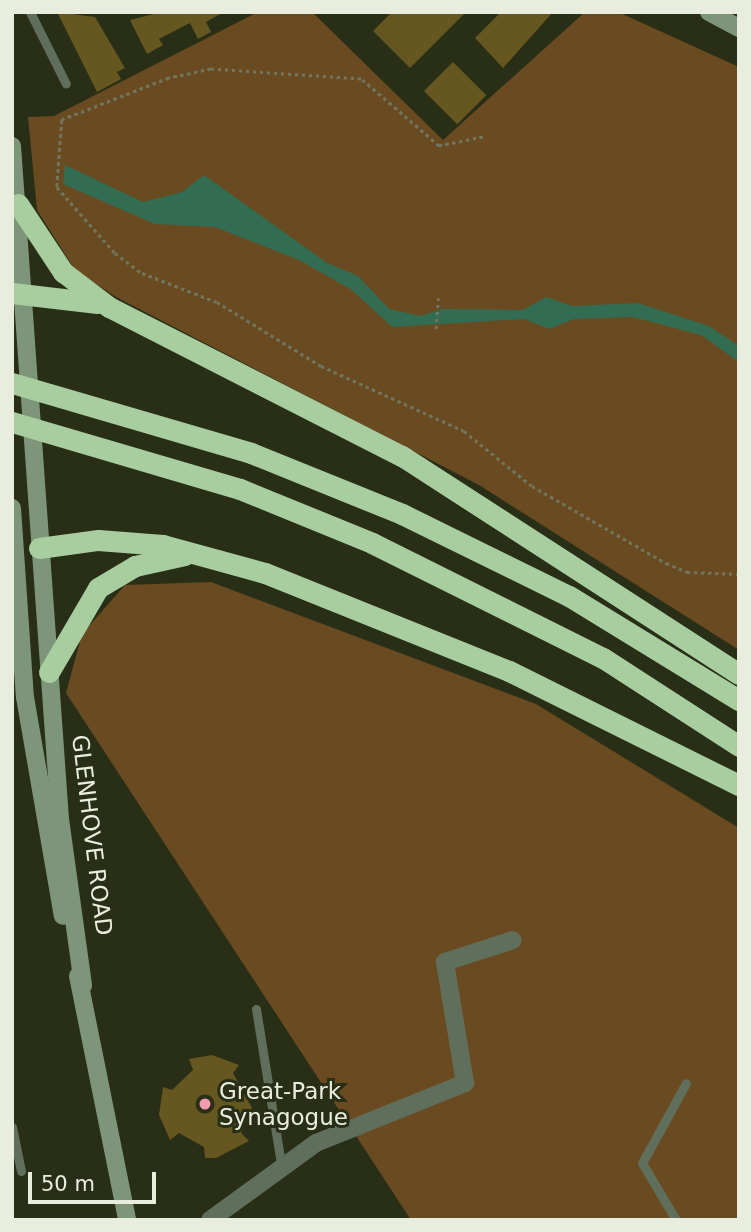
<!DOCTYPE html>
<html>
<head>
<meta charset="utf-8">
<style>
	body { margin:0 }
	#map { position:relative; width:751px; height:1232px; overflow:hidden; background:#292e16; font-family:"DejaVu Sans",sans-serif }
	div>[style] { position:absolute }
	.green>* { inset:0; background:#6a4b21 }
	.water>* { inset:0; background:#326d53 }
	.building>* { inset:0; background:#65571f; transform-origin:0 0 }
	.path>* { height:2.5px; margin-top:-1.25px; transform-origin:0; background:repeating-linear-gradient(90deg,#707560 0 3.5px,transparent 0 7px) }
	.lane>* { height:9px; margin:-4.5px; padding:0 4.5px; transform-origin:4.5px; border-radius:4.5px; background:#606f5c }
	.street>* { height:18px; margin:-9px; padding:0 9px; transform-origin:9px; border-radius:9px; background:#606f5c }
	.secondary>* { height:18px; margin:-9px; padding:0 9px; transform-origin:9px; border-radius:9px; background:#7d9578 }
	.highway>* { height:21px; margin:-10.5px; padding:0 10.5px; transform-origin:10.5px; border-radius:10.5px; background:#a8ce9f }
	.dots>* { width:19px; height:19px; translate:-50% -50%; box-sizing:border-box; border:4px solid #292e16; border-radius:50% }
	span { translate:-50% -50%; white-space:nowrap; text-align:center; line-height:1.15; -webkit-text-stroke:6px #292e16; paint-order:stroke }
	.street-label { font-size:23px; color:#e9edde }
	.poi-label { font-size:23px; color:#e9edde }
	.left { translate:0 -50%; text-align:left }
	.frame { position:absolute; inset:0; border:14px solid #e9edde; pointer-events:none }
	.scale { position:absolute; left:28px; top:1172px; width:128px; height:32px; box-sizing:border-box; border:4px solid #e9edde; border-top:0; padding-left:9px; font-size:21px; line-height:24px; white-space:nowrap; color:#e9edde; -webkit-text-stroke:5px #292e16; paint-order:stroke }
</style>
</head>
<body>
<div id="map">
	<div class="green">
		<div style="clip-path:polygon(258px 12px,312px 12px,443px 140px,585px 12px,618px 12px,739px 67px,739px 650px,479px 485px,116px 297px,75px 270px,37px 210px,28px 117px,54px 116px)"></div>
		<div style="clip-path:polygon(211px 582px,536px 704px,739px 828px,739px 1220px,411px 1220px,66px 693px,82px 634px,125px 585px)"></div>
	</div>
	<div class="water">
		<div style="clip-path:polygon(65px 165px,143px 202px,182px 192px,204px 175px,327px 263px,358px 276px,389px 309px,420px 316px,442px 309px,523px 310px,546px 297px,572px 306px,638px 303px,709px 326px,739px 346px,739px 362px,701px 335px,633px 317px,574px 319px,549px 329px,524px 319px,392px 327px,352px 290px,299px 260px,215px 227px,155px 224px,63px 184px)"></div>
	</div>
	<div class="building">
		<div style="clip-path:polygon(57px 12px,95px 17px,125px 68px,117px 72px,121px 79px,97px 92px)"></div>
		<div style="clip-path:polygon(162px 12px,224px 12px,206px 22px,211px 32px,198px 39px,190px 23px,159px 39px,163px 45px,147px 54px,130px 20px)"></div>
		<div style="clip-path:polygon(392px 12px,466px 12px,410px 68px,373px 31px)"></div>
		<div style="clip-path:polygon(501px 12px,553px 12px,503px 68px,475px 38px)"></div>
		<div style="left:453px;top:62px;width:47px;height:41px;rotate:45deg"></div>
		<div style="clip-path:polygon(212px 1055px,239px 1065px,233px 1073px,252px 1108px,241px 1133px,249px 1141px,216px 1158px,205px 1158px,204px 1147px,179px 1133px,170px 1140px,159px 1115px,163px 1087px,172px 1090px,193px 1070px,189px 1059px)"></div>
	</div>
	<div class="path">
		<div style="left:483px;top:137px;width:45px;rotate:168.4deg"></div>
		<div style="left:439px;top:146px;width:103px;rotate:-139.3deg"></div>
		<div style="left:361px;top:79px;width:150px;rotate:-176.2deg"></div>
		<div style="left:211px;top:69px;width:43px;rotate:167.9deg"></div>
		<div style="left:169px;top:78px;width:115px;rotate:158.6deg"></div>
		<div style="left:62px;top:120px;width:67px;rotate:94.3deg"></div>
		<div style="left:57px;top:187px;width:88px;rotate:48.7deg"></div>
		<div style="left:115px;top:253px;width:34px;rotate:37deg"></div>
		<div style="left:142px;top:273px;width:80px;rotate:21.1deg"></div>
		<div style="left:217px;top:302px;width:122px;rotate:31.6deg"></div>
		<div style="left:321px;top:366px;width:157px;rotate:24.4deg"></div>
		<div style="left:464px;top:431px;width:87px;rotate:39deg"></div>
		<div style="left:532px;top:486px;width:155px;rotate:29.9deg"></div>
		<div style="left:666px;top:563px;width:23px;rotate:23deg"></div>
		<div style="left:687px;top:572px;width:52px;rotate:2.2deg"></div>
		<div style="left:436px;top:329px;width:31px;rotate:-86deg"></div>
	</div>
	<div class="lane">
		<div style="left:30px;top:12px;width:80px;rotate:63.4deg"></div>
		<div style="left:256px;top:1009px;width:162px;rotate:80.8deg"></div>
		<div style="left:12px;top:1127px;width:45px;rotate:78.4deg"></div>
		<div style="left:676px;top:1220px;width:66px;rotate:-120.8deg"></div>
		<div style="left:642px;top:1163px;width:91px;rotate:-61.2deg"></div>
	</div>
	<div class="street">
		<div style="left:210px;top:1220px;width:131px;rotate:-36deg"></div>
		<div style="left:316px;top:1143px;width:161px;rotate:-21.9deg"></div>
		<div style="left:465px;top:1083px;width:123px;rotate:-99.4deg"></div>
		<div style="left:445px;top:962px;width:71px;rotate:-17.9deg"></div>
	</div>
	<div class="secondary">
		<div style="left:709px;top:12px;width:34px;rotate:28deg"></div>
		<div style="left:12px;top:146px;width:675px;rotate:85.92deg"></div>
		<div style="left:60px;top:819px;width:168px;rotate:82.1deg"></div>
		<div style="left:12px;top:508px;width:189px;rotate:86.1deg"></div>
		<div style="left:25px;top:697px;width:222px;rotate:80.2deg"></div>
		<div style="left:78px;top:976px;width:249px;rotate:78.6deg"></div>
	</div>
	<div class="highway">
		<div style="left:18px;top:204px;width:82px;rotate:56.5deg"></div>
		<div style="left:63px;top:272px;width:58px;rotate:37.3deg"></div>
		<div style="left:109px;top:307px;width:329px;rotate:27deg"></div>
		<div style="left:402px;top:456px;width:401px;rotate:32.9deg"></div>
		<div style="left:12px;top:293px;width:86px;rotate:6.7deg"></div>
		<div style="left:12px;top:383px;width:249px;rotate:16.3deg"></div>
		<div style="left:251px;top:453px;width:163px;rotate:22deg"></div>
		<div style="left:402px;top:514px;width:186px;rotate:26.2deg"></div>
		<div style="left:569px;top:596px;width:199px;rotate:31.5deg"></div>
		<div style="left:12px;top:422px;width:238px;rotate:16.4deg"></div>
		<div style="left:240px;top:489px;width:143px;rotate:22.2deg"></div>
		<div style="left:372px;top:543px;width:258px;rotate:26.5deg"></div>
		<div style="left:603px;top:658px;width:162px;rotate:32.9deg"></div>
		<div style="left:39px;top:548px;width:60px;rotate:-7.7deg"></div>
		<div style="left:98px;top:540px;width:65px;rotate:4.4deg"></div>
		<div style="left:163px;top:545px;width:106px;rotate:15.4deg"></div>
		<div style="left:265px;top:573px;width:263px;rotate:21.9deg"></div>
		<div style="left:509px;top:671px;width:257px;rotate:26.4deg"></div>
		<div style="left:49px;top:672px;width:97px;rotate:-59.7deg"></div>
		<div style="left:98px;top:588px;width:43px;rotate:-30.7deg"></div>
		<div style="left:135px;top:566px;width:51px;rotate:-12.4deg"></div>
	</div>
	<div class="dots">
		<div style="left:205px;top:1104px;background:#f29aae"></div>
	</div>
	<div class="street-label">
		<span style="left:92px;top:835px;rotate:83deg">GLENHOVE ROAD</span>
	</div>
	<div class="poi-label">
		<span class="left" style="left:219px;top:1104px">Great-Park<br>Synagogue</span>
	</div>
	<div class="frame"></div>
	<div class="scale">50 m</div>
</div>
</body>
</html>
